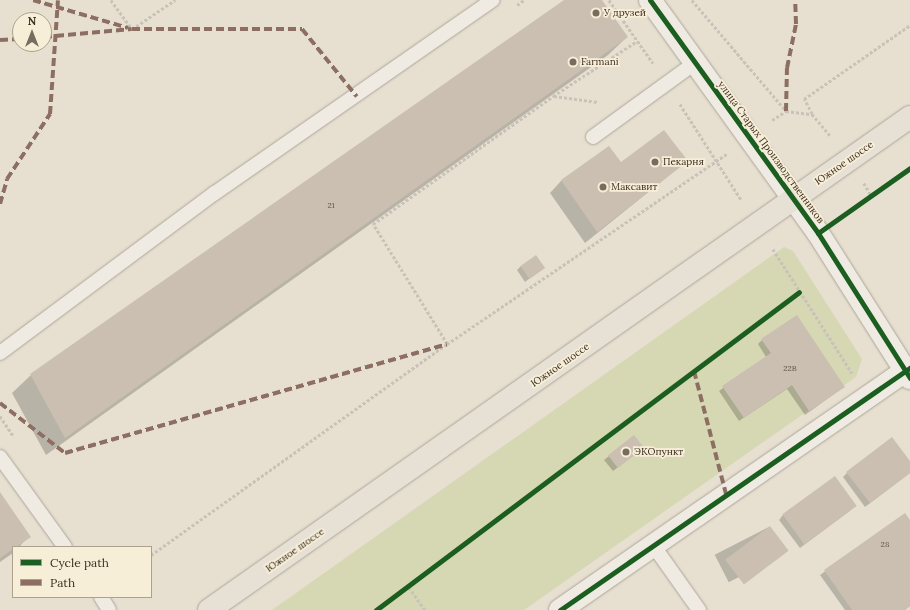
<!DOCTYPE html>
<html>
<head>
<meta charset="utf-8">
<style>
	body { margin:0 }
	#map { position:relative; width:910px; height:610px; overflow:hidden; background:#e7e0d1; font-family:Lora,serif }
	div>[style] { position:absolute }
	.green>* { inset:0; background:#d6d7b3 }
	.shadow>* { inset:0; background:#0003; transform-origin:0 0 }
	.building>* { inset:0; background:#cbbfb2; transform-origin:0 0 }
	.path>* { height:2.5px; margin-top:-1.25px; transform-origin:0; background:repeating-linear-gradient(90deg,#c8c2b9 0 3px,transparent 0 5px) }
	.roads { filter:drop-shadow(0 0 1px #ada599) drop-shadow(0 0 1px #ada599) }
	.service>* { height:14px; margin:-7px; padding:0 7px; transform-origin:7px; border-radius:7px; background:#efebe3 }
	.minor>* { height:22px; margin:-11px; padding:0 11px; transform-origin:11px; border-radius:11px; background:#efebe3 }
	.primary>* { height:22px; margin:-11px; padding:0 11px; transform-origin:11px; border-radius:11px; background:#e6e1d4 }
	.quiet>* { height:4px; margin-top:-2px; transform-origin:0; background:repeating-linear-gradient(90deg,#8d6e63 0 8px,transparent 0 12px) }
	.cycleway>* { height:5px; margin:-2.5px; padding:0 2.5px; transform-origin:2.5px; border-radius:2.5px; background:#1b5e20 }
	.dots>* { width:11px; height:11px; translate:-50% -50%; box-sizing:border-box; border:2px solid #f7eed8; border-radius:50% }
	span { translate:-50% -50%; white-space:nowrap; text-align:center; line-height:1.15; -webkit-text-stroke:3.5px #f7eed8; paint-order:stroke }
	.number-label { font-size:8px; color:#605244 }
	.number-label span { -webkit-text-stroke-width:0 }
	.poi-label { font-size:10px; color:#3d2e20 }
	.left { translate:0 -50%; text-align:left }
	.street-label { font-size:10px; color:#3d2e20 }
	.legend { position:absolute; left:12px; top:546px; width:140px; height:52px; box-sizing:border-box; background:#f7eed8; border:1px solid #ada18e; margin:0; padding:5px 7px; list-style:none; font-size:12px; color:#3d2e20 }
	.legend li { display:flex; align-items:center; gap:8px; height:20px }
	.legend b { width:20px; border:1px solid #ada18e }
	.north { position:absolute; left:12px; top:12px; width:40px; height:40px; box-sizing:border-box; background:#f7eed8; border:1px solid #ada18e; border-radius:50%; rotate:0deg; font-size:11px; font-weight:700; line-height:16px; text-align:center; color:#3d2e20 }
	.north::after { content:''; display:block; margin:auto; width:14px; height:18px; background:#786c5e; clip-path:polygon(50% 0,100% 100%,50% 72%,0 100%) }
</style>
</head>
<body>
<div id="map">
	<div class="green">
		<div style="clip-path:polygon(784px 247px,793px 251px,862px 359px,856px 377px,524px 610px,272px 610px)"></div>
	</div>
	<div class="shadow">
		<div style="clip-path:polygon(565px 0,601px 0,627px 37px,608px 55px,46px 455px,12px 393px,31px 375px)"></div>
		<div style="clip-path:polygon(608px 147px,621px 164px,687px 161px,585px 243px,550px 193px,561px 181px)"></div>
		<div style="clip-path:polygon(521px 266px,543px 268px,525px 282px,517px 270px)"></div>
		<div style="clip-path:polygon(762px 340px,844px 387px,805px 415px,787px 389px,739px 421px,719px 391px,766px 357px,758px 344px)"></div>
		<div style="clip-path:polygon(643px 448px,613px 471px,604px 460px,609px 456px)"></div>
		<div style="clip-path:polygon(910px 463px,910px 473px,865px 507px,843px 477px,847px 473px)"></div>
		<div style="clip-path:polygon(0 494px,29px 536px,19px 547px,13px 547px,13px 553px,0 562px)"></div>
		<div style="clip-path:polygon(851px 510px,800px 548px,779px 520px,783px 515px)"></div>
		<div style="clip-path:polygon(905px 514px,910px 522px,910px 606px,905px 610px,845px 610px,820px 575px)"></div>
		<div style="left:769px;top:527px;width:31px;height:61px;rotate:63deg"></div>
	</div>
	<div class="building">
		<div style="clip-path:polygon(564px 0,602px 0,628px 37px,65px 438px,30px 374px)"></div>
		<div style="clip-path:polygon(664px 130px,688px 161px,597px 232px,561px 180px,609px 146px,621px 162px)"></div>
		<div style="left:536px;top:255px;width:16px;height:19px;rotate:55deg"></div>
		<div style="clip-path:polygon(797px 315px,845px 387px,809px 411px,792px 385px,744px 418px,722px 386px,771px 353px,761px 339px)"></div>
		<div style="left:634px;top:435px;width:16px;height:33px;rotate:52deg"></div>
		<div style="clip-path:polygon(892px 437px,910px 461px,910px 473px,870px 503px,846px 472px)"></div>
		<div style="left:835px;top:476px;width:37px;height:65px;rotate:54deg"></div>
		<div style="clip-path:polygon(0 492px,31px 537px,0 558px)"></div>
		<div style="clip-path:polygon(905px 513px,910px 520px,910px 606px,904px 610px,852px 610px,824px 570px)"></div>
		<div style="left:770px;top:526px;width:31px;height:56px;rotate:53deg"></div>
	</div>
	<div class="path">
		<div style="left:111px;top:0;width:36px;rotate:54deg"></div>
		<div style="left:132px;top:29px;width:52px;rotate:-34deg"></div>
		<div style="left:609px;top:0;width:77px;rotate:55.1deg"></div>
		<div style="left:692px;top:0;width:145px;rotate:49.7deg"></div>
		<div style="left:517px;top:5px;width:9px;rotate:-36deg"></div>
		<div style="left:554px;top:96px;width:44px;rotate:7.8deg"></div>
		<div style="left:680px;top:104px;width:115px;rotate:57.4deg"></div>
		<div style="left:812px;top:114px;width:30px;rotate:50deg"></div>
		<div style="left:772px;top:120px;width:17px;rotate:-33deg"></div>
		<div style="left:786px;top:111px;width:26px;rotate:7deg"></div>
		<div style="left:812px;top:114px;width:17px;rotate:-118deg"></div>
		<div style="left:804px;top:99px;width:129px;rotate:-34.9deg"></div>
		<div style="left:864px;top:183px;width:14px;rotate:60deg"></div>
		<div style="left:773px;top:249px;width:147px;rotate:57.5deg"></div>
		<div style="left:447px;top:344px;width:141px;rotate:-121.7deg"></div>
		<div style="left:373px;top:224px;width:221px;rotate:-35.4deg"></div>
		<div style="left:553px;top:96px;width:100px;rotate:-33.2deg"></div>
		<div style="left:0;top:416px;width:25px;rotate:56deg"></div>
		<div style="left:151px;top:555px;width:364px;rotate:-35.5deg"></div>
		<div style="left:447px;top:344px;width:338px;rotate:-34.2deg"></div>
		<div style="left:409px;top:587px;width:28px;rotate:55deg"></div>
	</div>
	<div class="roads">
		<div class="service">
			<div style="left:593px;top:137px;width:126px;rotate:-36deg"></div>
			<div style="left:0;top:353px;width:268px;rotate:-36.7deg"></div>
			<div style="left:215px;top:193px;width:338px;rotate:-34.8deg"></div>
			<div style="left:0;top:457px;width:111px;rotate:54.2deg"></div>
			<div style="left:653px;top:545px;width:80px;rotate:54.7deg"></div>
			<div style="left:101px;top:597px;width:15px;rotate:58deg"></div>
		</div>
		<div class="minor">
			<div style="left:650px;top:0;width:287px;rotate:54.2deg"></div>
			<div style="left:818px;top:233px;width:172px;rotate:57.6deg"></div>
			<div style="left:560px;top:610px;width:426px;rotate:-34.7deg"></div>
		</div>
		<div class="primary">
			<div style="left:209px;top:610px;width:857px;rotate:-35.12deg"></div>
		</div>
	</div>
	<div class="quiet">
		<div style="left:33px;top:0;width:99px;rotate:16.4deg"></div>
		<div style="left:44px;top:37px;width:88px;rotate:-5.2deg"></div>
		<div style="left:132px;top:29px;width:170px"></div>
		<div style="left:302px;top:29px;width:87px;rotate:51deg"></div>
		<div style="left:0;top:40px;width:20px;rotate:-3deg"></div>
		<div style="left:786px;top:111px;width:43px;rotate:-88.7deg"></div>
		<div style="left:787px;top:68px;width:45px;rotate:-78.4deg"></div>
		<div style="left:796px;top:24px;width:24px;rotate:-92deg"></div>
		<div style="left:0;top:204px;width:26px;rotate:-74deg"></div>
		<div style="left:7px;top:179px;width:78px;rotate:-56.5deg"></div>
		<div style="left:50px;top:114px;width:114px;rotate:-86deg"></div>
		<div style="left:694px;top:371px;width:127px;rotate:75.4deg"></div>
		<div style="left:0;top:403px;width:82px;rotate:37.6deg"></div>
		<div style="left:65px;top:453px;width:397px;rotate:-15.9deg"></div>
	</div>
	<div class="cycleway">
		<div style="left:650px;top:0;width:287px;rotate:54.2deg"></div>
		<div style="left:818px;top:233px;width:172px;rotate:57.6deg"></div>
		<div style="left:818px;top:233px;width:113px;rotate:-35.2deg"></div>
		<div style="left:376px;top:610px;width:529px;rotate:-36.93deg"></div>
		<div style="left:560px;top:610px;width:426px;rotate:-34.7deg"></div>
	</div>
	<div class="dots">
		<div style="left:596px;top:13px;background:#786c5e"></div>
		<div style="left:573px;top:62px;background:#786c5e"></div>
		<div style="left:655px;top:162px;background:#786c5e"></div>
		<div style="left:603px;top:187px;background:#786c5e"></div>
		<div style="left:626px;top:452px;background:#786c5e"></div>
	</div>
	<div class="number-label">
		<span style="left:331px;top:206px">21</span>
		<span style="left:790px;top:369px">22В</span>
		<span style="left:885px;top:545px">28</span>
	</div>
	<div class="poi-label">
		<span class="left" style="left:604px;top:13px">У друзей</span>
		<span class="left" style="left:581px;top:62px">Farmani</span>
		<span class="left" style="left:663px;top:162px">Пекарня</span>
		<span class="left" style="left:611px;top:187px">Максавит</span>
		<span class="left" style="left:634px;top:452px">ЭКОпункт</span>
	</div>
	<div class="street-label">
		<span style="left:771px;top:152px;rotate:54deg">улица Старых Производственников</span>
		<span style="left:844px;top:163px;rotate:-35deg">Южное шоссе</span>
		<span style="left:560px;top:365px;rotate:-35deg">Южное шоссе</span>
		<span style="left:295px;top:550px;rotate:-35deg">Южное шоссе</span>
	</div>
	<ul class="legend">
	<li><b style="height:5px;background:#1b5e20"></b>Cycle path</li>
	<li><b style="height:5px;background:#8d6e63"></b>Path</li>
	</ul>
	<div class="north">N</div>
</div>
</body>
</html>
